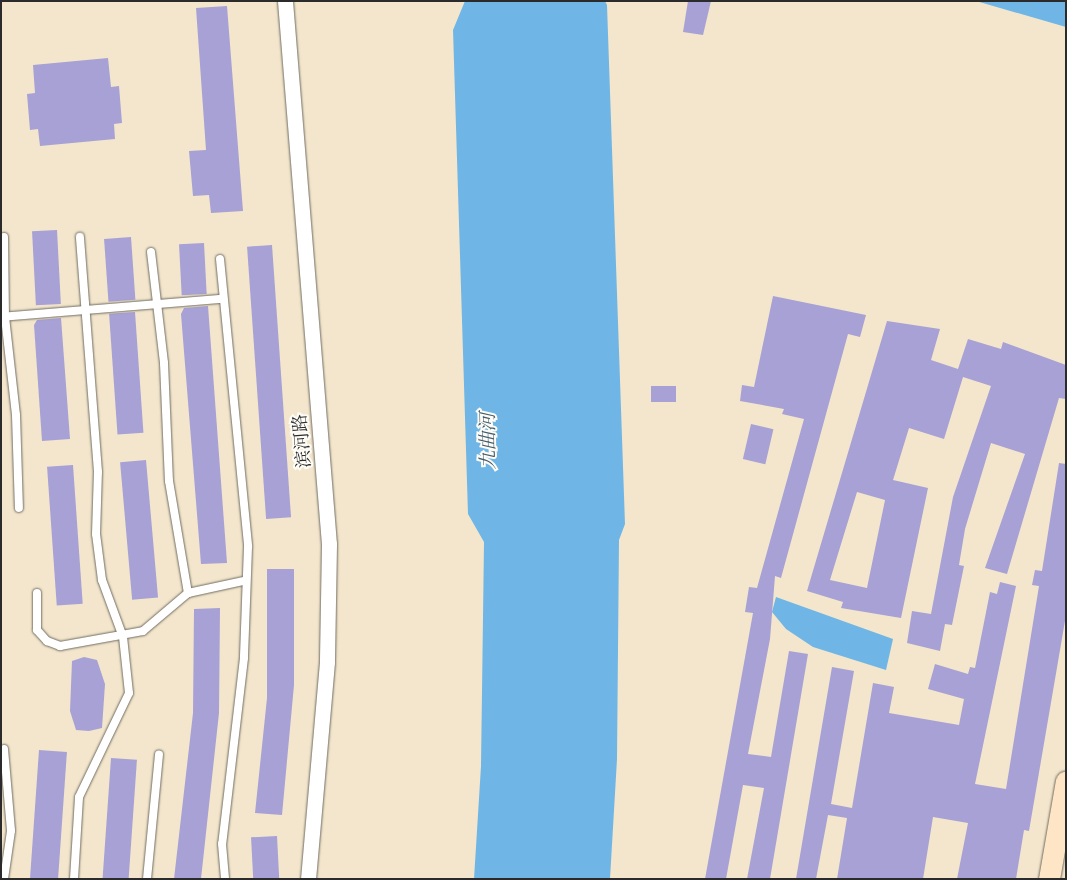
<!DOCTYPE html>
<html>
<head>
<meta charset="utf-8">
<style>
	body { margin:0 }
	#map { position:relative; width:1067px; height:880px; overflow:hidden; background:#f3e6cc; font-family:Alegreya,"Noto Serif SC",serif }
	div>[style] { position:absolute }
	.water>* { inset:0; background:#6fb6e6 }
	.building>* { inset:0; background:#a7a1d5; transform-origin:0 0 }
	.roads { filter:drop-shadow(0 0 1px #716c63) drop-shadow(0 0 1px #716c63) }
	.lane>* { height:8px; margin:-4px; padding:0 4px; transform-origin:4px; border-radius:4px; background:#fff }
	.street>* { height:15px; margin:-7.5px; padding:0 7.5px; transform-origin:7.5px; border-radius:7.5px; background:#fff }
	.secondary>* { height:21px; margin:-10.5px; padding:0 10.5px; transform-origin:10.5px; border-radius:10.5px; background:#fee5c5 }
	span { translate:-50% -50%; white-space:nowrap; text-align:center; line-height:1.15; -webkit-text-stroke:4px #fdfcf7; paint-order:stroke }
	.street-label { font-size:18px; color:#2b2b2b }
	.water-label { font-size:19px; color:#435c6c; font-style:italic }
	.frame { position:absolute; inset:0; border:2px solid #2b2b2b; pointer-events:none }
</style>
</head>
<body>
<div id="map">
	<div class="water">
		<div style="clip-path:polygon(465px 1px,605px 1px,607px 5px,625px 524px,619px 540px,617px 759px,610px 879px,474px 879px,481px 766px,484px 542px,468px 514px,453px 30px)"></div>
		<div style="clip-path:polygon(976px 1px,1066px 1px,1066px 27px)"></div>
		<div style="clip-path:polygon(776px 597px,893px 639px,886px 670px,813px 647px,786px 629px,772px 612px)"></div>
	</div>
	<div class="building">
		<div style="clip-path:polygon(688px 1px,711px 1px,703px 35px,683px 32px)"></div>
		<div style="clip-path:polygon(227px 6px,243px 211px,211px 213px,209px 195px,193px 196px,189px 151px,206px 150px,196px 8px)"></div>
		<div style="clip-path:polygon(108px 58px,111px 87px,119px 86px,122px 123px,114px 124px,115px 139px,40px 146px,38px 129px,30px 130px,27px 94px,35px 93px,33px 65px)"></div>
		<div style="left:57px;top:230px;width:74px;height:25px;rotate:87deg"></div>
		<div style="left:131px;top:237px;width:63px;height:27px;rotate:86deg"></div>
		<div style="left:204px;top:243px;width:51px;height:25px;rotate:87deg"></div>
		<div style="left:272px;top:245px;width:273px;height:25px;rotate:86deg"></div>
		<div style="clip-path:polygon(773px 296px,866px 315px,860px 337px,848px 334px,781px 578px,775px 576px,770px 639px,748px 754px,771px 757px,789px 651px,808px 654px,770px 879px,747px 879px,764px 788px,743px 785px,726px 879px,705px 879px,753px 613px,745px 612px,749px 587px,757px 588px,804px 419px,782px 414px,784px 409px,740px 401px,742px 385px,754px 387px)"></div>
		<div style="clip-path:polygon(208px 306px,227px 563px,201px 564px,181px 314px,184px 308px)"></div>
		<div style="left:135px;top:312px;width:121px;height:26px;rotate:86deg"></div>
		<div style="clip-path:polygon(61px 318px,70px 439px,42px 441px,34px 325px,37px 320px)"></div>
		<div style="clip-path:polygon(evenodd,887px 321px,940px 329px,931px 360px,958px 369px,968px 339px,1001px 349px,1003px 342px,1066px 365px,1066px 399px,1059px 398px,1007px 574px,985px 568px,1025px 454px,991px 443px,965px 529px,959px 565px,964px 566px,952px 625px,945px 624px,940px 651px,907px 643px,912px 611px,931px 614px,953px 497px,991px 386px,963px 377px,944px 439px,909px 428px,893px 480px,928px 488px,901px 618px,841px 608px,843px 602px,807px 591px,887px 321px,857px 492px,885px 500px,867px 588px,830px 580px,857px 492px)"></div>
		<div style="left:651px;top:386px;width:25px;height:16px"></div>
		<div style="left:751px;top:424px;width:23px;height:36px;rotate:13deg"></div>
		<div style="left:146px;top:460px;width:138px;height:26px;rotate:85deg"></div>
		<div style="clip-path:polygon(1059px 463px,1066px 464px,1066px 615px,1029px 831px,1024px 830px,1016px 879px,957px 879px,968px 823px,933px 817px,923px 879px,837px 879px,847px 818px,828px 815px,816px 879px,796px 879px,832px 667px,854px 671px,831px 804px,852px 808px,873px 683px,894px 687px,889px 713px,959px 725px,964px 699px,928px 689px,935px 664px,968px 674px,970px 667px,975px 668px,990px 592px,997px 594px,1000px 582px,1016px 586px,975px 784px,1006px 789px,1039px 586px,1032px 585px,1035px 570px,1042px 571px)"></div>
		<div style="left:73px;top:465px;width:139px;height:26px;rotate:86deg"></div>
		<div style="clip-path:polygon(267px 569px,294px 569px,294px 685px,282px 815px,255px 813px,267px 698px)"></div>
		<div style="clip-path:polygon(220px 608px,219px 713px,201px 879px,174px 879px,193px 713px,194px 609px)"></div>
		<div style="clip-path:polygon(84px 657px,97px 660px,105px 684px,102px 728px,89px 731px,76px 730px,70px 711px,72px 661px)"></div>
		<div style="left:39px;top:750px;width:28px;height:129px;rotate:4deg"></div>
		<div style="left:111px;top:758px;width:26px;height:121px;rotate:4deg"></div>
		<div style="left:277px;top:836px;width:43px;height:26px;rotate:87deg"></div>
	</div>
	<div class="roads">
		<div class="lane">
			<div style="left:4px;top:237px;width:80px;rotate:89.3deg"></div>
			<div style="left:5px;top:317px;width:99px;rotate:83.6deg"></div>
			<div style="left:16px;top:415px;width:93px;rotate:88.2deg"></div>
			<div style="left:151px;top:252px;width:112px;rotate:83.3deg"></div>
			<div style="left:164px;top:363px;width:118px;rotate:87.6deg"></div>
			<div style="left:169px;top:481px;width:114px;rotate:80.4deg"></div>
			<div style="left:220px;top:259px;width:289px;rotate:84.4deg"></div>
			<div style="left:248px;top:547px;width:111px;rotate:92.1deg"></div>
			<div style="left:244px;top:658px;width:187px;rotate:96.7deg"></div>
			<div style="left:222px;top:844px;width:35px;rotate:85deg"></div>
			<div style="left:1px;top:317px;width:221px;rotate:-4.7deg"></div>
			<div style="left:37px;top:593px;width:37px;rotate:90deg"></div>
			<div style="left:37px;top:630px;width:15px;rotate:48deg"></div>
			<div style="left:47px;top:641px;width:14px;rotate:21deg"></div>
			<div style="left:60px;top:646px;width:84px;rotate:-10.2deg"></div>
			<div style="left:143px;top:631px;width:59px;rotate:-40.2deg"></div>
			<div style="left:188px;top:593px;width:56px;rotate:-12.3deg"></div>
			<div style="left:4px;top:749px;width:82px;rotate:85.1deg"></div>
			<div style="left:11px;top:831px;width:49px;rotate:98.3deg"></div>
			<div style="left:74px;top:879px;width:82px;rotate:-86.5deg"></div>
			<div style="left:79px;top:797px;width:115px;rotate:-64.3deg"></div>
			<div style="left:129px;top:693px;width:56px;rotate:-96.1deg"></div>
			<div style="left:123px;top:637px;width:61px;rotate:-110.2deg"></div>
			<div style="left:102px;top:580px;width:46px;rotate:-97.4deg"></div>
			<div style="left:96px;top:534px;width:62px;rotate:-88.2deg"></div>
			<div style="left:98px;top:472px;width:236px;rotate:-94.4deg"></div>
			<div style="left:147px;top:879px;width:125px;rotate:-84.5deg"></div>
		</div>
		<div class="street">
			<div style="left:285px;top:1px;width:545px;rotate:85.37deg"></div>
			<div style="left:329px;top:544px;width:118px;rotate:91deg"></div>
			<div style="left:327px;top:662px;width:218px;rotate:95deg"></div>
		</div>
		<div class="secondary">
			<div style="left:1049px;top:879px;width:99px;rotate:-80.2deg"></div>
		</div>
	</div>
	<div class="street-label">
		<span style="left:302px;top:441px;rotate:-95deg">滨河路</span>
	</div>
	<div class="water-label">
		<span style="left:489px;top:441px;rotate:-91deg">九曲河</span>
	</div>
	<div class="frame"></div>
</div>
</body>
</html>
